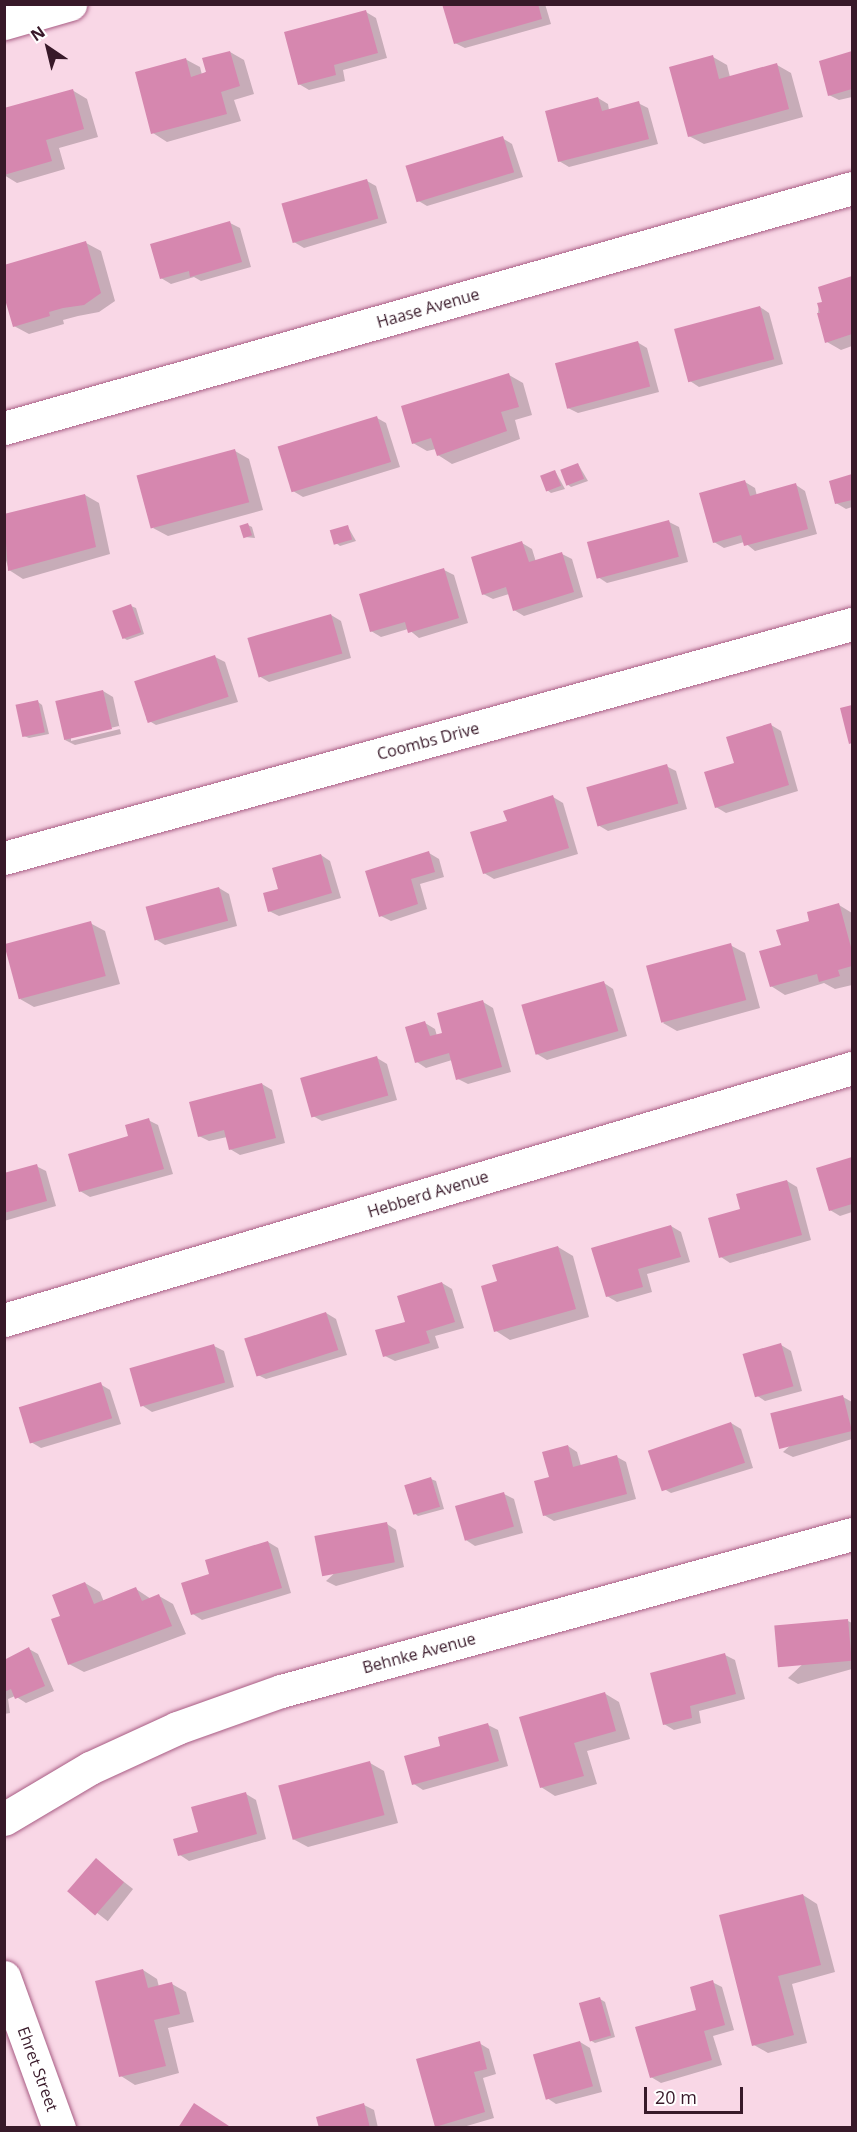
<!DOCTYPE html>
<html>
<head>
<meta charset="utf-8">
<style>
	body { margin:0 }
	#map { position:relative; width:857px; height:2132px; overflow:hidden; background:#f9d7e6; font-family:"Open Sans",sans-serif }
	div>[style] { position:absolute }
	.shadow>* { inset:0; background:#0003; transform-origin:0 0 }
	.building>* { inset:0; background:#d687af; transform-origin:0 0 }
	.roads { filter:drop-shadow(0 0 2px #a85d84) drop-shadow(0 0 2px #a85d84) }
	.minor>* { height:33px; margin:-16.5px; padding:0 16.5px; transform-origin:16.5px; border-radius:16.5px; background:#fff }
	span { translate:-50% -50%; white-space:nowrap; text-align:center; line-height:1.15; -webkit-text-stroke:4.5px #fff; paint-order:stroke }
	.street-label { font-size:16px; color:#381929 }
	.frame { position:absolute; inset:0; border:6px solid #381929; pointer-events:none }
	.north { position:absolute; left:18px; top:18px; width:60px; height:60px; -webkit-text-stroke:4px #fff; paint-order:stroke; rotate:325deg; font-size:16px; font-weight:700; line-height:24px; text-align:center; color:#381929 }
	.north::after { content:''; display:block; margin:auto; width:21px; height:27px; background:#381929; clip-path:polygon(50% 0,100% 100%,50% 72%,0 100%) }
	.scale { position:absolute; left:644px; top:2087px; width:99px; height:27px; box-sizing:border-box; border:3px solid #381929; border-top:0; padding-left:8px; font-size:18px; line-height:21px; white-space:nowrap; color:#381929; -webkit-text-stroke:4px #fff; paint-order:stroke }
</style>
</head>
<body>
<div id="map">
	<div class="shadow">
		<div style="clip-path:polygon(444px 4px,545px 4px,551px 24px,465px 48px,455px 43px)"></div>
		<div style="clip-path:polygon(366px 12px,376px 18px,387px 58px,343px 70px,345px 81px,309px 90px,299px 84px)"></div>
		<div style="clip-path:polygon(230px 52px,244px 60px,254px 94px,234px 100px,241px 121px,167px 142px,153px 133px,185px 59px,200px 67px,202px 75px)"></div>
		<div style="clip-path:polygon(852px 53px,852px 97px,839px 100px,829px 95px,821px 62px)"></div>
		<div style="clip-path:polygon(713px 57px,727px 65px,730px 77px,777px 65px,791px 73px,803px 117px,704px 144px,689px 136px)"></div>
		<div style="clip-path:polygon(72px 90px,87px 99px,98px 137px,59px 148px,65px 169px,17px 183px,4px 175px,4px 110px)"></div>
		<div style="clip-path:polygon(598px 98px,608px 104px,609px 110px,638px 103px,648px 108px,658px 144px,569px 167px,559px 161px)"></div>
		<div style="clip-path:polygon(502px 138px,512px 144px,523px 177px,427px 206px,417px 200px)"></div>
		<div style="clip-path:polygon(367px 181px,376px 186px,387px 223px,304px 248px,294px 242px)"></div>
		<div style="clip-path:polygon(230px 223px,240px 228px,251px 267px,201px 281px,194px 277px,171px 284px,161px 278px)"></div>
		<div style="clip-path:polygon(86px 243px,101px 251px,115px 301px,99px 312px,78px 316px,63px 320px,64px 324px,29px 334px,14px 326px)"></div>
		<div style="clip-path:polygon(852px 278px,852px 346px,841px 350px,827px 342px,818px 313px,819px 304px,824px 303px,819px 288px)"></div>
		<div style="clip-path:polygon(760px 307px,769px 313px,783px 364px,699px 387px,690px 381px)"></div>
		<div style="clip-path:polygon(637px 342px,647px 348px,659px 392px,578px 413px,568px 408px)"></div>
		<div style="clip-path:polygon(509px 375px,523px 383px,532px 415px,515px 420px,520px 439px,452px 464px,438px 455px,436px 449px,427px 451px,413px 443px)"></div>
		<div style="clip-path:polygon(377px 418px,386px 423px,400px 467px,303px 497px,293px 491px)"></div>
		<div style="clip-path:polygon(235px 451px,249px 459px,263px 510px,168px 536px,153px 528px)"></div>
		<div style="clip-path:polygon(578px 464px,588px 481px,571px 487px,567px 484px)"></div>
		<div style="clip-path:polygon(555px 471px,565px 489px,551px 493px,547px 490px)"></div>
		<div style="clip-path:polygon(852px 476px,852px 507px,846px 509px,836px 503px,830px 482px)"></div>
		<div style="clip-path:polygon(745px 482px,755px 488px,757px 496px,796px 485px,805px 491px,817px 534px,755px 551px,744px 542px,724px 548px,714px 542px)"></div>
		<div style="clip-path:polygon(85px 495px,99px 503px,110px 554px,23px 579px,9px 570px,4px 554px,4px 517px)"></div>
		<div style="clip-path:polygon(669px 522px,679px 527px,688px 562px,607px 583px,598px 577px)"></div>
		<div style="clip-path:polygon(248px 525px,252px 527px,255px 538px,245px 537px)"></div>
		<div style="clip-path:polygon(348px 527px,356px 541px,340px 546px,336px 543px)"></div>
		<div style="clip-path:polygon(522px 543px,532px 549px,536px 562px,562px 554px,572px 559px,583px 597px,524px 616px,514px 610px,509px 594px,493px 599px,483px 594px)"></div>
		<div style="clip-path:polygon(444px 570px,454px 575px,468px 623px,419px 638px,408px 629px,381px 637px,371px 631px)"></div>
		<div style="clip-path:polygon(131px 606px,136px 608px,144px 634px,127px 640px,122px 637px)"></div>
		<div style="clip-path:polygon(331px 615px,341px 621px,351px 658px,269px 682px,259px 676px)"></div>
		<div style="clip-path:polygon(215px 657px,225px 662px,238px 702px,156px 725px,146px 719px)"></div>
		<div style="clip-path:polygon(evenodd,103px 691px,113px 697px,121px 734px,75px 745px,65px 740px,103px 691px,119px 726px,120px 729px,71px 741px,71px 737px,119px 726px)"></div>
		<div style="clip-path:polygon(38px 702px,42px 705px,49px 734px,29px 738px,24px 736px)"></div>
		<div style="clip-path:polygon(852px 706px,852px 744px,842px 709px)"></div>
		<div style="clip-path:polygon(771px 725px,781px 731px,798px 791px,726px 813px,716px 807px,736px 764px)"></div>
		<div style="clip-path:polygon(666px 766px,676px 771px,687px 809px,608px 831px,598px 825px)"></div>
		<div style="clip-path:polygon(553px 797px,563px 803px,578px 854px,494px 879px,484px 873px,509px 822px)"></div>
		<div style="clip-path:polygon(429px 853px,439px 859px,444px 877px,420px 884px,427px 909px,391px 921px,381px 916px)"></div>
		<div style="clip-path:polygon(321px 855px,330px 861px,341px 898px,279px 916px,269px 911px,280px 890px)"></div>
		<div style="clip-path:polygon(219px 888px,229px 894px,237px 926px,165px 945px,155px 939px)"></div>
		<div style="clip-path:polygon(839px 905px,852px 913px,852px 985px,835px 989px,824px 983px,785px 995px,771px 986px,782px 946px)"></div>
		<div style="clip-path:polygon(90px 923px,105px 931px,120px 984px,34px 1007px,20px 999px)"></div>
		<div style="clip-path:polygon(730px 945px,745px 953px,760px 1008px,677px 1031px,663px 1023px)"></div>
		<div style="clip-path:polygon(604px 983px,613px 989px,627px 1036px,547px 1060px,537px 1054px)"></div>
		<div style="clip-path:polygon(483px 1002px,493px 1008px,511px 1072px,468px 1084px,458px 1079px,452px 1060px,426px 1068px,417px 1062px,425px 1023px,435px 1029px,437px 1036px,444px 1034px)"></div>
		<div style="clip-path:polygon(377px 1058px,387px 1064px,397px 1100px,322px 1121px,313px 1116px)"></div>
		<div style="clip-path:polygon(262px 1084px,272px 1090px,285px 1143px,240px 1155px,230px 1149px,227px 1137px,209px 1141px,199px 1136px)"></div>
		<div style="clip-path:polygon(148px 1120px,158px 1125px,173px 1174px,90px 1197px,80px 1191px)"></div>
		<div style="clip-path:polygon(852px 1159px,852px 1212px,840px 1216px,830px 1210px,818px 1169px)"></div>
		<div style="clip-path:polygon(36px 1166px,46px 1171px,56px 1206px,4px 1221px,4px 1175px)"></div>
		<div style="clip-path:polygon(787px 1181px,797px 1187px,811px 1240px,730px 1263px,721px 1257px,742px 1210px)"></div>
		<div style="clip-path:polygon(671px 1226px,681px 1232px,690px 1262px,647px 1274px,652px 1292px,617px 1302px,607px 1296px)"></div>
		<div style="clip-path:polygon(558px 1247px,573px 1256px,589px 1317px,510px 1340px,496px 1331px,499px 1282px)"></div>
		<div style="clip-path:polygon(442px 1283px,452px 1289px,464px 1328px,435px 1336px,439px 1348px,395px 1361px,385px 1356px,407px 1323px)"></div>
		<div style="clip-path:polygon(326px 1313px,336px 1319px,347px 1355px,266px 1379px,256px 1374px)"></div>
		<div style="clip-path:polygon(781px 1345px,791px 1351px,802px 1391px,765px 1401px,756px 1395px)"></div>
		<div style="clip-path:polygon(214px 1346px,224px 1351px,234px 1387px,152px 1412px,143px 1406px)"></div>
		<div style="clip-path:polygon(100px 1384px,110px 1390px,121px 1424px,41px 1448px,31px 1442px)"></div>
		<div style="clip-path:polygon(843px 1397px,852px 1402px,852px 1439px,793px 1457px,783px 1452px)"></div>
		<div style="clip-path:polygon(731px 1423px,741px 1429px,753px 1468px,671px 1493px,661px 1487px)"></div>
		<div style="clip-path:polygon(568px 1446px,577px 1452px,581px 1466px,617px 1457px,626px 1462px,636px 1499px,554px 1521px,544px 1515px,550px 1478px)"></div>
		<div style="clip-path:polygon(431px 1479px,436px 1481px,444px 1509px,418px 1516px,414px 1513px)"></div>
		<div style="clip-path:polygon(504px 1494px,514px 1499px,523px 1533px,475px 1546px,466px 1540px)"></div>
		<div style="clip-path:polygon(387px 1524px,396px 1530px,404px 1567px,336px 1586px,326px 1581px)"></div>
		<div style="clip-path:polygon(268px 1542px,278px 1548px,291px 1593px,202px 1620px,193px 1614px,211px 1575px)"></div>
		<div style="clip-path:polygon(85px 1583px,100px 1592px,104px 1602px,136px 1589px,151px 1599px,159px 1596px,173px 1604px,186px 1634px,84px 1672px,69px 1664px,62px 1617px)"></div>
		<div style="clip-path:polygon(848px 1621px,852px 1623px,852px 1669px,798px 1684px,788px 1678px)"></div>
		<div style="clip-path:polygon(29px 1649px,38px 1654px,54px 1691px,26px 1703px,15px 1696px,8px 1699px,10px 1713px,4px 1714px,4px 1661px)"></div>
		<div style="clip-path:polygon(725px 1655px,735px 1660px,745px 1699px,699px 1711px,701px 1723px,674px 1730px,664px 1724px)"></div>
		<div style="clip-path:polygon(604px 1693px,619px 1702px,630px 1739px,587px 1751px,597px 1784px,555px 1796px,541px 1787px)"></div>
		<div style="clip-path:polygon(488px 1725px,498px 1730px,508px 1766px,423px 1790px,414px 1784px,442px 1747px)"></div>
		<div style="clip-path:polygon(370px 1763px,384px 1771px,398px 1823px,308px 1847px,293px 1839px)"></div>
		<div style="clip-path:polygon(246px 1794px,256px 1800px,266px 1839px,189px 1861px,180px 1855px)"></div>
		<div style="left:96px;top:1860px;width:47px;height:41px;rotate:38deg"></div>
		<div style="clip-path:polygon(803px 1895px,817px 1904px,835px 1972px,792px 1984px,807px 2043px,768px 2053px,754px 2045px)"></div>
		<div style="clip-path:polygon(143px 1970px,157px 1979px,159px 1987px,172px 1984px,186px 1992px,194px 2022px,168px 2028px,179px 2073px,135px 2085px,121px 2076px)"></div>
		<div style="clip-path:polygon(712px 1982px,722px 1987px,734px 2030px,713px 2036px,722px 2065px,661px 2083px,651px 2077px,698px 2011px)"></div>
		<div style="clip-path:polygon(600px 1999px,605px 2002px,615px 2037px,595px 2043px,590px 2040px)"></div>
		<div style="clip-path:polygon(580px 2042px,590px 2048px,602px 2092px,556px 2104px,547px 2098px)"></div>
		<div style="clip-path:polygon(479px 2043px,489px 2049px,496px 2074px,483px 2078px,494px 2118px,460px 2128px,439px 2128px,436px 2126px)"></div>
		<div style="clip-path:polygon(364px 2105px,374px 2110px,378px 2128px,320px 2128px)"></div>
	</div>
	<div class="building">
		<div style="clip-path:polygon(442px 4px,538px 4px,542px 19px,454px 44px)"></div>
		<div style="clip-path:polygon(366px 10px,378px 53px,334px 65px,336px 75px,298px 85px,284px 32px)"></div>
		<div style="clip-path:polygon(230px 51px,240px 86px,221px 92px,227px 114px,151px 134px,135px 72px,186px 58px,191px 77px,206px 72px,202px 58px)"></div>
		<div style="clip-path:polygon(852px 51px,852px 89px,828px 96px,819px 61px)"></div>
		<div style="clip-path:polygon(713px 55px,719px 79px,777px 63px,789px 109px,688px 137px,669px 67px)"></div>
		<div style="clip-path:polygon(73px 89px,84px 129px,46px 140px,52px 161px,4px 175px,4px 108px)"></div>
		<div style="clip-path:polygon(598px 97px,602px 111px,639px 101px,649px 139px,558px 162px,545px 111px)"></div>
		<div style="left:503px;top:136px;width:38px;height:102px;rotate:73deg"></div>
		<div style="left:367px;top:179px;width:41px;height:89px;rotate:74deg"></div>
		<div style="clip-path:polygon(230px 221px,242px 262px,190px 277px,189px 271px,160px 279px,150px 244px)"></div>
		<div style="clip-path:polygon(86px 241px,101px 293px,84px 305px,63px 308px,49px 312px,50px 316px,13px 327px,4px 296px,4px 265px)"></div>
		<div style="clip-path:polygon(852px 276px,852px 334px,825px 343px,817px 313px,820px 313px,817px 303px,822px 302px,818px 287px)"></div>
		<div style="left:760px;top:306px;width:55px;height:89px;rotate:75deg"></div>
		<div style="left:638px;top:341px;width:47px;height:86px;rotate:75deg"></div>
		<div style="clip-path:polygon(509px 373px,519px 407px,501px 412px,507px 431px,437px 456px,431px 438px,412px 444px,401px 406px)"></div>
		<div style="left:377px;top:416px;width:48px;height:104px;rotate:73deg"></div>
		<div style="left:235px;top:449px;width:55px;height:102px;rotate:75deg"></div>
		<div style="left:578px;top:463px;width:17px;height:19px;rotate:69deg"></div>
		<div style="left:555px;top:470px;width:17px;height:16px;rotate:69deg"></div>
		<div style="clip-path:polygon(852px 474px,852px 500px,835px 504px,829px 481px)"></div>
		<div style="clip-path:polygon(745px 480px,750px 496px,796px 483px,808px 529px,744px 546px,741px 535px,713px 543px,699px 493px)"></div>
		<div style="clip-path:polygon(85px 494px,96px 547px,8px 571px,4px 514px)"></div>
		<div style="left:669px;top:520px;width:38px;height:85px;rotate:75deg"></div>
		<div style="left:248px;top:523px;width:13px;height:9px;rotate:72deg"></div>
		<div style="left:348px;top:525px;width:15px;height:19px;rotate:74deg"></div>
		<div style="clip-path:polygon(522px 541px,529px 562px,562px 552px,574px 592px,513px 611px,506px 587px,482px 595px,471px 557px)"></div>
		<div style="clip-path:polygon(444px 568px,459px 618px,408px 633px,405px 622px,370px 632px,359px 594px)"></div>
		<div style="left:131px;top:604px;width:30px;height:20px;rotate:70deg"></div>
		<div style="left:331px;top:614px;width:41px;height:87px;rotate:74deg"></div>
		<div style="left:215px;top:655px;width:44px;height:85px;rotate:72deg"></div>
		<div style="left:103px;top:690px;width:40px;height:49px;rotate:77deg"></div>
		<div style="left:38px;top:700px;width:33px;height:23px;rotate:78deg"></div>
		<div style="clip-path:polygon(852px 705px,852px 743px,849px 744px,840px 708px)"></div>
		<div style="clip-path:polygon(771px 723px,789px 785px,715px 808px,704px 772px,734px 763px,726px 737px)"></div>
		<div style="left:667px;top:764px;width:41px;height:84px;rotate:74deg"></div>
		<div style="clip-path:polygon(553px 795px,569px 848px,483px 874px,470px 832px,507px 821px,503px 811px)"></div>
		<div style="clip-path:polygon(429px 851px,435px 872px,411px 879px,418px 904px,379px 917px,365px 871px)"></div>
		<div style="clip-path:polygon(321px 854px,332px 893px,268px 912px,263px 893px,278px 889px,272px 868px)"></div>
		<div style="left:219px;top:887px;width:35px;height:76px;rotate:75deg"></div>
		<div style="clip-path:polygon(839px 903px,852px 951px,852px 966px,838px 970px,840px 976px,819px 982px,817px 974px,770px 987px,759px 951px,781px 945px,776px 930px,809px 921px,807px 912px)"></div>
		<div style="left:91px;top:921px;width:57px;height:90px;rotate:75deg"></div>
		<div style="left:731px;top:943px;width:59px;height:88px;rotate:75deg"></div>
		<div style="left:604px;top:981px;width:52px;height:86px;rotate:74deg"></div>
		<div style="clip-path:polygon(483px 1000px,502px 1067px,456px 1080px,449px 1053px,415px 1063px,405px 1027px,425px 1021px,430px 1036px,442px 1033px,437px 1013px)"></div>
		<div style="left:377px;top:1056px;width:41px;height:80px;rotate:74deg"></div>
		<div style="clip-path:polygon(262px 1083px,276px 1138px,229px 1150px,224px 1130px,198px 1137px,189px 1102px)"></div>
		<div style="clip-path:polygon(149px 1118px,164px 1169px,79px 1192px,68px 1154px,128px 1136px,125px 1125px)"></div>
		<div style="clip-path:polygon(852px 1157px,852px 1204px,829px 1211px,816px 1168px)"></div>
		<div style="clip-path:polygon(37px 1164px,47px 1201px,4px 1213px,4px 1173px)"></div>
		<div style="clip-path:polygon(787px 1180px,802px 1235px,719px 1258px,708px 1218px,740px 1209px,736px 1194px)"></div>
		<div style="clip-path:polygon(671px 1225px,681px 1257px,638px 1269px,643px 1287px,606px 1297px,591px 1248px)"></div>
		<div style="clip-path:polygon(558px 1246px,576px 1309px,494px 1332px,481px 1286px,497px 1281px,492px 1265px)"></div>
		<div style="clip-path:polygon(442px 1282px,455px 1322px,426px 1331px,430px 1343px,383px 1357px,375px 1330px,405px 1322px,397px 1296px)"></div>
		<div style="left:326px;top:1312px;width:40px;height:86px;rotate:72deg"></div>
		<div style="left:781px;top:1343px;width:45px;height:40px;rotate:74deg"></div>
		<div style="left:214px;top:1344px;width:40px;height:88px;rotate:74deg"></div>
		<div style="left:101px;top:1382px;width:38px;height:86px;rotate:73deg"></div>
		<div style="left:843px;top:1395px;width:37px;height:75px;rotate:76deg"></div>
		<div style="left:731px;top:1422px;width:43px;height:88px;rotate:71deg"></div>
		<div style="clip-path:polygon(568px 1445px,573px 1467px,617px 1455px,627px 1494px,543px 1516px,534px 1481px,549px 1477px,542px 1452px)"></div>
		<div style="left:431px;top:1477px;width:31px;height:28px;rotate:73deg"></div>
		<div style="left:504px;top:1492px;width:36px;height:51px;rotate:74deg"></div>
		<div style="left:387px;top:1522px;width:41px;height:74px;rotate:79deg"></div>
		<div style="clip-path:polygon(268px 1541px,282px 1588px,191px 1615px,181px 1583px,209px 1574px,205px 1560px)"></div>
		<div style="clip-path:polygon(85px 1582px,94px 1604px,136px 1587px,142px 1601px,159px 1594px,172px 1626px,68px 1665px,51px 1619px,60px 1616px,52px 1595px)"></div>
		<div style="left:848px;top:1619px;width:42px;height:74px;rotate:85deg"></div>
		<div style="clip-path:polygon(29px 1647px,45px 1686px,15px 1699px,11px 1689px,4px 1692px,4px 1660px)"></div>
		<div style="clip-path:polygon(725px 1653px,736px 1694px,690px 1706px,692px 1718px,663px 1725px,650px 1673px)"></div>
		<div style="clip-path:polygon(605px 1692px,616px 1731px,574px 1743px,584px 1776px,540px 1788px,519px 1717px)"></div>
		<div style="clip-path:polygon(488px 1723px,499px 1761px,412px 1785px,404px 1756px,440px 1746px,438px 1737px)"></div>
		<div style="left:370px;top:1761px;width:56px;height:95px;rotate:75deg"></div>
		<div style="clip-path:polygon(246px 1792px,257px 1834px,178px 1856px,173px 1839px,198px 1832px,191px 1807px)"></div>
		<div style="left:96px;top:1858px;width:37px;height:44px;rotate:41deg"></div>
		<div style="clip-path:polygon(803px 1894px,821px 1965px,778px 1976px,794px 2035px,752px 2046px,719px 1915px)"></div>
		<div style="clip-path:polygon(143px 1969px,148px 1988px,172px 1982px,180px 2014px,154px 2020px,166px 2066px,119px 2077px,95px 1981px)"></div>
		<div style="clip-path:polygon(713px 1980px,725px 2025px,704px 2031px,712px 2060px,650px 2078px,635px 2027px,696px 2010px,690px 1987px)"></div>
		<div style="left:600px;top:1997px;width:40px;height:22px;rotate:74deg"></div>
		<div style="clip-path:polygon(480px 2041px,487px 2069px,474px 2072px,485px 2112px,435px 2127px,416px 2059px)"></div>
		<div style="left:580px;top:2041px;width:47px;height:49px;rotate:74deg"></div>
		<div style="clip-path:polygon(194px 2103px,232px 2128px,178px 2128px)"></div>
		<div style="clip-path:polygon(364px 2103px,370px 2128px,319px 2128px,316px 2117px)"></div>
	</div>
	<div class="roads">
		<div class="minor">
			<div style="left:4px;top:23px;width:69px;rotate:-16.1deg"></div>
			<div style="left:4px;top:428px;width:881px;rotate:-15.8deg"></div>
			<div style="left:4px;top:858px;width:880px;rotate:-15.43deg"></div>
			<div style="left:4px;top:1320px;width:885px;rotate:-16.55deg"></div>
			<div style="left:4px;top:1819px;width:100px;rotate:-30.7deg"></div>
			<div style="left:90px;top:1768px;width:96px;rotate:-24.7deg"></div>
			<div style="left:177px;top:1728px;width:110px;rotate:-19.6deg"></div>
			<div style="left:281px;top:1691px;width:592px;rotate:-15.37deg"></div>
			<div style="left:4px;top:1977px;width:161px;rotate:70deg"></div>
		</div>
	</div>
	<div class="street-label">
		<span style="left:428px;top:308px;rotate:-16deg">Haase Avenue</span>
		<span style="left:428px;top:741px;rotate:-15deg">Coombs Drive</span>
		<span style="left:428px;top:1194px;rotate:-17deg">Hebberd Avenue</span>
		<span style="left:419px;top:1653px;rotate:-15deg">Behnke Avenue</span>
		<span style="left:38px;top:2069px;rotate:70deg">Ehret Street</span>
	</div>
	<div class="frame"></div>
	<div class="north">N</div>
	<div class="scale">20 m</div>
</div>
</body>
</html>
